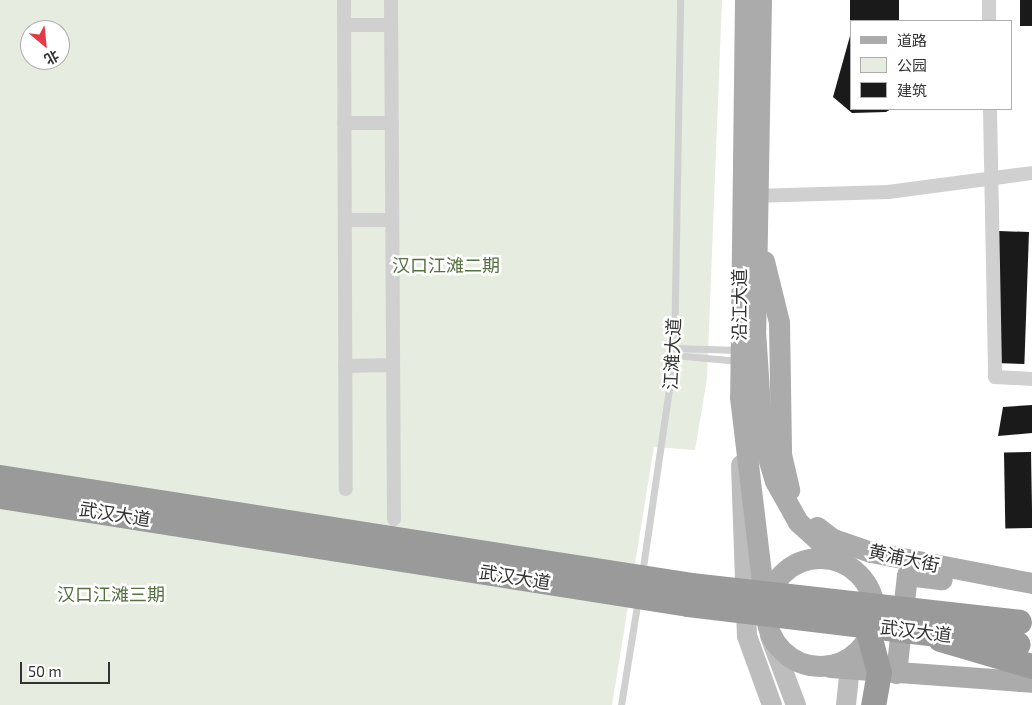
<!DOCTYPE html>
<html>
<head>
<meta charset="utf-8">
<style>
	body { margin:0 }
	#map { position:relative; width:1032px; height:705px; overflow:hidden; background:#fff; font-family:"Exo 2","Noto Sans SC",sans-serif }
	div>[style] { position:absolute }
	.green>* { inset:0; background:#e6ecdf }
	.building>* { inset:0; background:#1a1a1a; transform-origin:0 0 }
	.lane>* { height:7px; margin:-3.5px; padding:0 3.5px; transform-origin:3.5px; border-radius:3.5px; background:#d0d0d0 }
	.street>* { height:14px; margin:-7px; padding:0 7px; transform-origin:7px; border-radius:7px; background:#d0d0d0 }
	.secondary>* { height:20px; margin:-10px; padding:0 10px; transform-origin:10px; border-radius:10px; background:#bdbdbd }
	.primary>* { height:21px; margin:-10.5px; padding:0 10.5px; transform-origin:10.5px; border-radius:10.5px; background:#ababab }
	.primary>.ring { margin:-10.5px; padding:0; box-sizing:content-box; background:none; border:21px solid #ababab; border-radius:50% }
	.highway>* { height:25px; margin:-12.5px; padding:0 12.5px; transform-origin:12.5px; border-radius:12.5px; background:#9a9a9a }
	.highway-bridge>* { height:25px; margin:-12.5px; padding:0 12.5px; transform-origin:12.5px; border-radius:12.5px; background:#9a9a9a }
	span { translate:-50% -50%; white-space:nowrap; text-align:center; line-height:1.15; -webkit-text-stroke:5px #fff; paint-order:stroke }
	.park-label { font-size:18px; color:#56703f }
	.street-label { font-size:18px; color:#333 }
	.legend { position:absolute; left:850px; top:20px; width:162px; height:90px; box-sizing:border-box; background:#fff; border:1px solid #adadad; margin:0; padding:6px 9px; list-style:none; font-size:15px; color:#333 }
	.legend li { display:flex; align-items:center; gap:10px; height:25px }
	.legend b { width:25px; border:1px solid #adadad }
	.north { position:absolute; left:20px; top:20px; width:50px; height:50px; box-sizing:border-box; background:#fff; border:1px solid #adadad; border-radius:50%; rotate:152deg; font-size:14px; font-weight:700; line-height:20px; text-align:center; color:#333 }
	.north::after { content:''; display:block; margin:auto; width:18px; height:22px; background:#e63946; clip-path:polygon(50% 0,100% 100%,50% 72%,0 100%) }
	.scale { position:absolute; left:20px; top:662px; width:90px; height:22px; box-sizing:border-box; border:2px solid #333; border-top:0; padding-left:6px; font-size:15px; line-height:18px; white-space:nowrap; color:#333; -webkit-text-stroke:4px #fff; paint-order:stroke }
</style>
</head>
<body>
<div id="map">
	<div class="green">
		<div style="clip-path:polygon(evenodd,0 0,722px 0,707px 379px,695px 450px,654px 447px,612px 705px,0 705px,0 0,30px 30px,60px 30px,60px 60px,30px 60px,30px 30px)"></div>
	</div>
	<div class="building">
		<div style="left:850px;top:0;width:49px;height:21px"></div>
		<div style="left:1020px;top:0;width:12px;height:26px"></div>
		<div style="clip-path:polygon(850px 36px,851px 109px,891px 109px,886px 112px,852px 113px,833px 97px)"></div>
		<div style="left:999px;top:231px;width:30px;height:132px;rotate:2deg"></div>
		<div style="clip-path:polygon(1032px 405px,1032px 433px,998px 436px,1003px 407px)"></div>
		<div style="left:1031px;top:452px;width:76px;height:27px;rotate:89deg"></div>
	</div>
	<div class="lane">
		<div style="left:674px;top:348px;width:65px;rotate:1.8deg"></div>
		<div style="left:674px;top:355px;width:65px;rotate:5.3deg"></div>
		<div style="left:642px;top:574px;width:221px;rotate:-81.7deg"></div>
		<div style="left:674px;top:355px;width:355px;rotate:-89deg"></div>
		<div style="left:621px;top:705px;width:107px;rotate:-80.9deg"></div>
	</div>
	<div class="street">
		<div style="left:344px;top:0;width:489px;rotate:89.8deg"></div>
		<div style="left:391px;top:0;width:519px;rotate:89.67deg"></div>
		<div style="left:989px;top:0;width:21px;rotate:90deg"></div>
		<div style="left:345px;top:25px;width:46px"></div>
		<div style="left:990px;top:109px;width:268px;rotate:88.9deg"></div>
		<div style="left:995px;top:377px;width:37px;rotate:3deg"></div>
		<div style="left:344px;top:123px;width:48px"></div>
		<div style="left:757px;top:196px;width:131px;rotate:-1.7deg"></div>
		<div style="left:888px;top:192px;width:145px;rotate:-7.5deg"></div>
		<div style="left:345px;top:220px;width:47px"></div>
		<div style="left:345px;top:366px;width:48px;rotate:-1.2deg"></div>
	</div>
	<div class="secondary">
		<div style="left:741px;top:465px;width:171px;rotate:88deg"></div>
		<div style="left:747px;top:636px;width:73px;rotate:70.1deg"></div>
		<div style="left:770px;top:636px;width:74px;rotate:69.4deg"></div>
		<div style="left:846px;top:705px;width:48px;rotate:-84.1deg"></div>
	</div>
	<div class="primary">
		<div style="left:745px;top:0;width:397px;rotate:90.7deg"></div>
		<div style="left:740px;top:397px;width:212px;rotate:83.2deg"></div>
		<div style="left:761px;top:0;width:330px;rotate:91deg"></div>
		<div style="left:755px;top:330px;width:108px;rotate:86.3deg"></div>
		<div style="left:762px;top:438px;width:45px;rotate:73.2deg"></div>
		<div style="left:775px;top:481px;width:47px;rotate:60.7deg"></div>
		<div style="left:798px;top:522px;width:61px;rotate:42.3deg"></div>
		<div style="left:764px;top:261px;width:63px;rotate:76.2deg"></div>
		<div style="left:779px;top:322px;width:132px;rotate:89.1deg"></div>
		<div style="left:781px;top:454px;width:37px;rotate:77deg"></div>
		<div style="left:817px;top:527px;width:20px;rotate:37deg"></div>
		<div style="left:833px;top:539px;width:40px;rotate:18.9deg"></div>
		<div style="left:871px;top:552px;width:164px;rotate:10.9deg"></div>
		<div class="ring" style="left:766px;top:558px;width:87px;height:87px"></div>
		<div style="left:830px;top:667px;width:203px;rotate:4.2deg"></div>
		<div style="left:896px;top:673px;width:99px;rotate:-83.6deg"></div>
		<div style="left:907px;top:575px;width:35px;rotate:7deg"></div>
	</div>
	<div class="highway">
		<div style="left:869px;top:635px;width:38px;rotate:75deg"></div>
		<div style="left:879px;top:672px;width:34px;rotate:100deg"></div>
		<div style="left:940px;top:639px;width:96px;rotate:16.4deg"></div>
	</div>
	<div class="highway-bridge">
		<div style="left:0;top:477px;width:699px;rotate:8.88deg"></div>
		<div style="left:691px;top:585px;width:330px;rotate:6.4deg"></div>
		<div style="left:0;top:496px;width:696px;rotate:8.92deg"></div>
		<div style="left:688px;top:604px;width:332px;rotate:6.9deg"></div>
	</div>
	<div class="park-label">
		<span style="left:446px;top:265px">汉口江滩二期</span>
		<span style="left:111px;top:594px">汉口江滩三期</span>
	</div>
	<div class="street-label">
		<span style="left:739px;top:305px;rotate:-90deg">沿江大道</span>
		<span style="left:672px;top:354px;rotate:-87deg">江滩大道</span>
		<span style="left:115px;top:514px;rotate:9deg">武汉大道</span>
		<span style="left:904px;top:558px;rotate:12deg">黄浦大街</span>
		<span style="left:515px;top:577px;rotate:9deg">武汉大道</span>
		<span style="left:916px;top:631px;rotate:7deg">武汉大道</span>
	</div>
	<ul class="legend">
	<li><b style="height:6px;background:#ababab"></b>道路</li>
	<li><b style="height:14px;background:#e6ecdf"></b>公园</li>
	<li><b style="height:14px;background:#1a1a1a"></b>建筑</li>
	</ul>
	<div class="north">北</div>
	<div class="scale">50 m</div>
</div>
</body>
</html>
